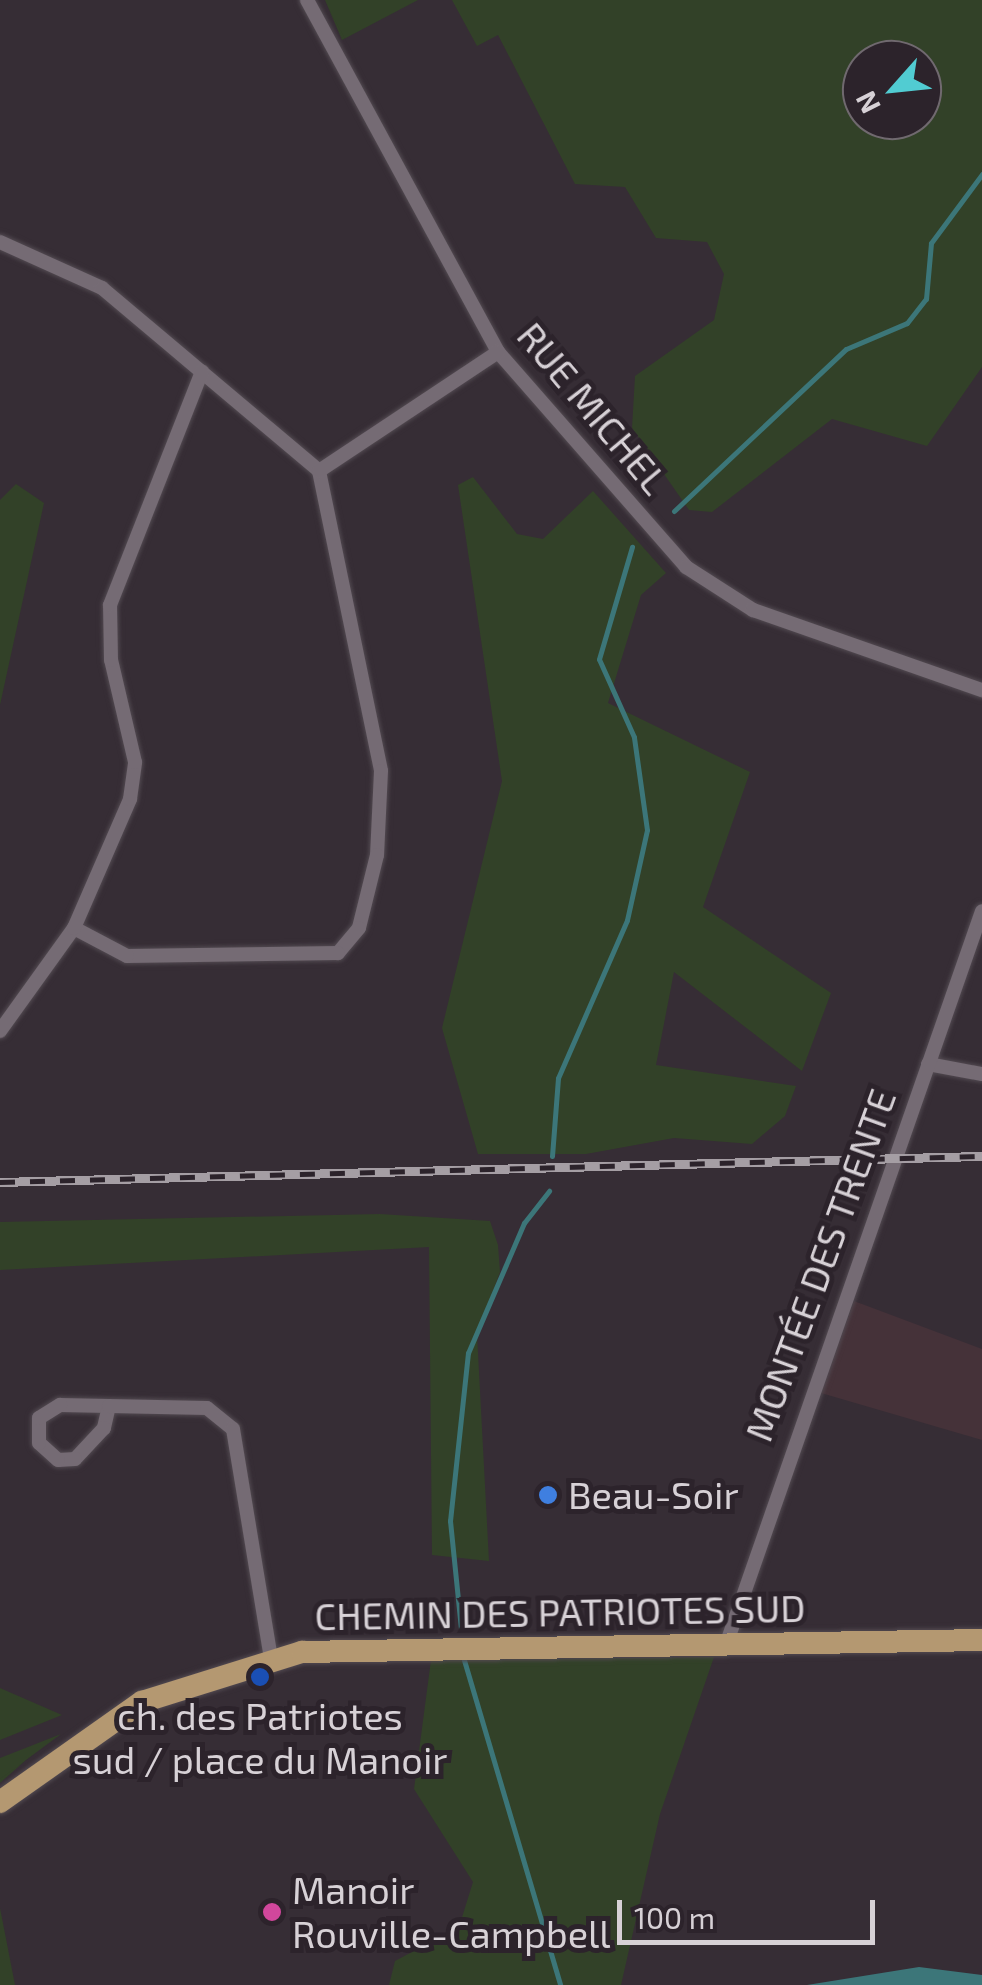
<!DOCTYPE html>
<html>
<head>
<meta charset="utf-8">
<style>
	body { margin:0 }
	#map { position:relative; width:982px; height:1985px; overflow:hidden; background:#362d35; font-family:"Exo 2",sans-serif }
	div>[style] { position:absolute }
	.industrial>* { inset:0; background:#453239 }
	.green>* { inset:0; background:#324128 }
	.water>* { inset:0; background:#3c7679 }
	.stream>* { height:5px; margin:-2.5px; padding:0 2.5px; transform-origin:2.5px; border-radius:2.5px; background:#3c7679 }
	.roads { filter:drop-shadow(0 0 2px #524a51) drop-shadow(0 0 2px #524a51) }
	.minor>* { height:14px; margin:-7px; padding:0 7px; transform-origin:7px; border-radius:7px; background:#756b74 }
	.primary>* { height:22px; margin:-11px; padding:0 11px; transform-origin:11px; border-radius:11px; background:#b49871 }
	.rail>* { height:9px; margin-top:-4.5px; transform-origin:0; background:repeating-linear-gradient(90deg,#2c232b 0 15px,#a59ea4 0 30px); box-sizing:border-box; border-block:2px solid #a59ea4 }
	.dots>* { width:28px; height:28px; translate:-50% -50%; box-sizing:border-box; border:5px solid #2c232b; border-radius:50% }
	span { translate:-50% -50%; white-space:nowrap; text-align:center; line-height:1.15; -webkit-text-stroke:10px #2c232b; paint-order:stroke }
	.street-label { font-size:38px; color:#d7d1d6 }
	.poi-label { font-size:38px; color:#d7d1d6 }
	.left { translate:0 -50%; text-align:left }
	.north { position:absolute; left:842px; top:40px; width:100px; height:100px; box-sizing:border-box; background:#2c232b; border:2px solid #70696f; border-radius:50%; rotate:243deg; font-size:28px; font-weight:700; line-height:40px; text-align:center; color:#d7d1d6 }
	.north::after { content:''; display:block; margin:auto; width:35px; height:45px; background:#51ccd2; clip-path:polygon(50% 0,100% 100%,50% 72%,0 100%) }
	.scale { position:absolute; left:617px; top:1900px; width:258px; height:45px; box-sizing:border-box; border:5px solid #d7d1d6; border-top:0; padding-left:12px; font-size:30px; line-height:35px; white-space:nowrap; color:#d7d1d6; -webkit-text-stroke:8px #2c232b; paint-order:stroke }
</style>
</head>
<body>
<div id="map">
	<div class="industrial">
		<div style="clip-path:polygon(854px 1301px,982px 1349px,982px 1440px,821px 1393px)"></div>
	</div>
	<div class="green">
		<div style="clip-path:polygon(325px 0,418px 0,342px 40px)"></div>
		<div style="clip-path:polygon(evenodd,452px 0,982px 0,982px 367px,927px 446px,832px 419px,712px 512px,689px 510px,632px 428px,635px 376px,714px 320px,724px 274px,707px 242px,656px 238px,625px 187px,575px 184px,498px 35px,477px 46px,452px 0,862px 60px,922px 60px,922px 120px,862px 120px,862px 60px)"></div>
		<div style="clip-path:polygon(473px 477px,517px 534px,543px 539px,593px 491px,666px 573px,641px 595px,608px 703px,750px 772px,703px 907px,831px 993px,802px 1071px,674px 972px,656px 1065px,796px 1086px,785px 1116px,752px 1144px,674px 1138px,586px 1154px,478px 1154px,442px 1028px,502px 781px,458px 485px)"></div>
		<div style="clip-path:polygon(16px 484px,44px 503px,0 705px,0 500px)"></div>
		<div style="clip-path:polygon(380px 1214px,490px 1221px,498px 1245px,500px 1272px,477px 1334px,489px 1561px,432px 1555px,429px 1247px,0 1270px,0 1222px)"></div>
		<div style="clip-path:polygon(714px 1657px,660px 1814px,621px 1985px,389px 1985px,395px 1961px,459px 1927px,473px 1882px,414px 1789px,431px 1660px)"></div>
		<div style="clip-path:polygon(0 1688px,62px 1715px,0 1740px)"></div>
		<div style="clip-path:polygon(61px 1734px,26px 1760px,0 1783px,0 1758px)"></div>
		<div style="clip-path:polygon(0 1908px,15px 1985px,0 1985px)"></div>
	</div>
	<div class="water">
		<div style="clip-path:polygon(919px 1967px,982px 1975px,982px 1985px,807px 1985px)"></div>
	</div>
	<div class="stream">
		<div style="left:674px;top:511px;width:236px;rotate:-43.3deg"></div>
		<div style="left:846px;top:349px;width:66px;rotate:-23.1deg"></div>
		<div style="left:907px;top:323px;width:31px;rotate:-52deg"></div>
		<div style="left:926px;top:299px;width:56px;rotate:-84.9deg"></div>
		<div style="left:931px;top:243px;width:86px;rotate:-53.5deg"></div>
		<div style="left:552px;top:1156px;width:78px;rotate:-85.6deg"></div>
		<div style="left:558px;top:1078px;width:172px;rotate:-66.4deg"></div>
		<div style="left:627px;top:920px;width:92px;rotate:-77.5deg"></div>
		<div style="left:647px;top:830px;width:94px;rotate:-98deg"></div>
		<div style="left:634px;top:737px;width:85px;rotate:-114.2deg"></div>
		<div style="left:599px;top:659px;width:117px;rotate:-73.6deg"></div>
		<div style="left:461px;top:1629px;width:109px;rotate:-95.8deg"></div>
		<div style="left:450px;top:1521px;width:169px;rotate:-83.9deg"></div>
		<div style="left:468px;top:1353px;width:142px;rotate:-66.7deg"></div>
		<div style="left:524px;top:1223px;width:41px;rotate:-52deg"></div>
		<div style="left:464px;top:1660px;width:339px;rotate:73.5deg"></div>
	</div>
	<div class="roads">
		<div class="minor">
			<div style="left:307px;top:0;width:400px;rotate:61.5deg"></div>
			<div style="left:498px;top:352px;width:286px;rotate:48.8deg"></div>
			<div style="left:686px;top:567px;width:80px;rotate:32.7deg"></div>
			<div style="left:753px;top:610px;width:243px;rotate:19.3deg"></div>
			<div style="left:0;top:242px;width:112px;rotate:24.3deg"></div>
			<div style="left:102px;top:288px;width:284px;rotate:40.1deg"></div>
			<div style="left:319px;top:471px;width:306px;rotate:78.3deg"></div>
			<div style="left:381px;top:771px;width:84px;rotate:92.7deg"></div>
			<div style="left:377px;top:855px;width:75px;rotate:103.9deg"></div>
			<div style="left:359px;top:928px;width:33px;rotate:130deg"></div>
			<div style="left:338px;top:953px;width:211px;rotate:179.2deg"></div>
			<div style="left:127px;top:956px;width:60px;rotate:-152.2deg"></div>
			<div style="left:319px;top:471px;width:215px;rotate:-33.6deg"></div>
			<div style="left:0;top:1031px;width:127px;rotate:-54.3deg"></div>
			<div style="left:74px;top:928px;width:141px;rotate:-66.5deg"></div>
			<div style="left:130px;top:799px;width:37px;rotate:-82deg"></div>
			<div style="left:135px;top:762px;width:105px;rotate:-103.2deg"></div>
			<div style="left:111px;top:660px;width:55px;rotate:-91deg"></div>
			<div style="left:110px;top:605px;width:251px;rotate:-68.5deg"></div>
			<div style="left:928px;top:1064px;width:55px;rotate:10.5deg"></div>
			<div style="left:60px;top:1405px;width:49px;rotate:1.2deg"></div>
			<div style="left:109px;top:1406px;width:23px;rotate:103deg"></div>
			<div style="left:104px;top:1428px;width:42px;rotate:133.1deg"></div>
			<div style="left:75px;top:1459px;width:17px;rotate:177deg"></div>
			<div style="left:58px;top:1460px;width:25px;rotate:-138deg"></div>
			<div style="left:39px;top:1443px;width:25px;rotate:-90deg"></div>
			<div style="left:39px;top:1418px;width:25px;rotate:-32deg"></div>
			<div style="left:109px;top:1406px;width:98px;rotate:1.2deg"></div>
			<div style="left:207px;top:1408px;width:33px;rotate:39deg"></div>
			<div style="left:233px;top:1429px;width:232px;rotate:80.6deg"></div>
			<div style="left:727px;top:1642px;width:774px;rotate:-70.77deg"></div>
		</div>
		<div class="primary">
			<div style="left:0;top:1802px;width:174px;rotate:-35.2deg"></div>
			<div style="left:142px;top:1702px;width:168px;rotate:-17.4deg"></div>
			<div style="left:302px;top:1652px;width:680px;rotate:-1.01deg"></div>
		</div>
	</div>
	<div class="rail">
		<div style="left:0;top:1182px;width:982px;rotate:-1.52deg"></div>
	</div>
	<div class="dots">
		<div style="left:548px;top:1495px;background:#3f7fe0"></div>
		<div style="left:260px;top:1677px;background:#1a4fb4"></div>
		<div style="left:272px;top:1912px;background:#d1479c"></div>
	</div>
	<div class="street-label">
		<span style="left:593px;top:408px;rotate:50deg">RUE MICHEL</span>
		<span style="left:820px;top:1265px;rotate:-70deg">MONTÉE DES TRENTE</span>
		<span style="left:560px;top:1612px;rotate:-1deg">CHEMIN DES PATRIOTES SUD</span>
	</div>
	<div class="poi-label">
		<span class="left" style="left:568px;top:1495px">Beau-Soir</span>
		<span style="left:260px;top:1738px">ch. des Patriotes<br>sud / place du Manoir</span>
		<span class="left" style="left:292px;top:1912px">Manoir<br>Rouville-Campbell</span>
	</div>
	<div class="north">N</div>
	<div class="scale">100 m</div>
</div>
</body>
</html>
